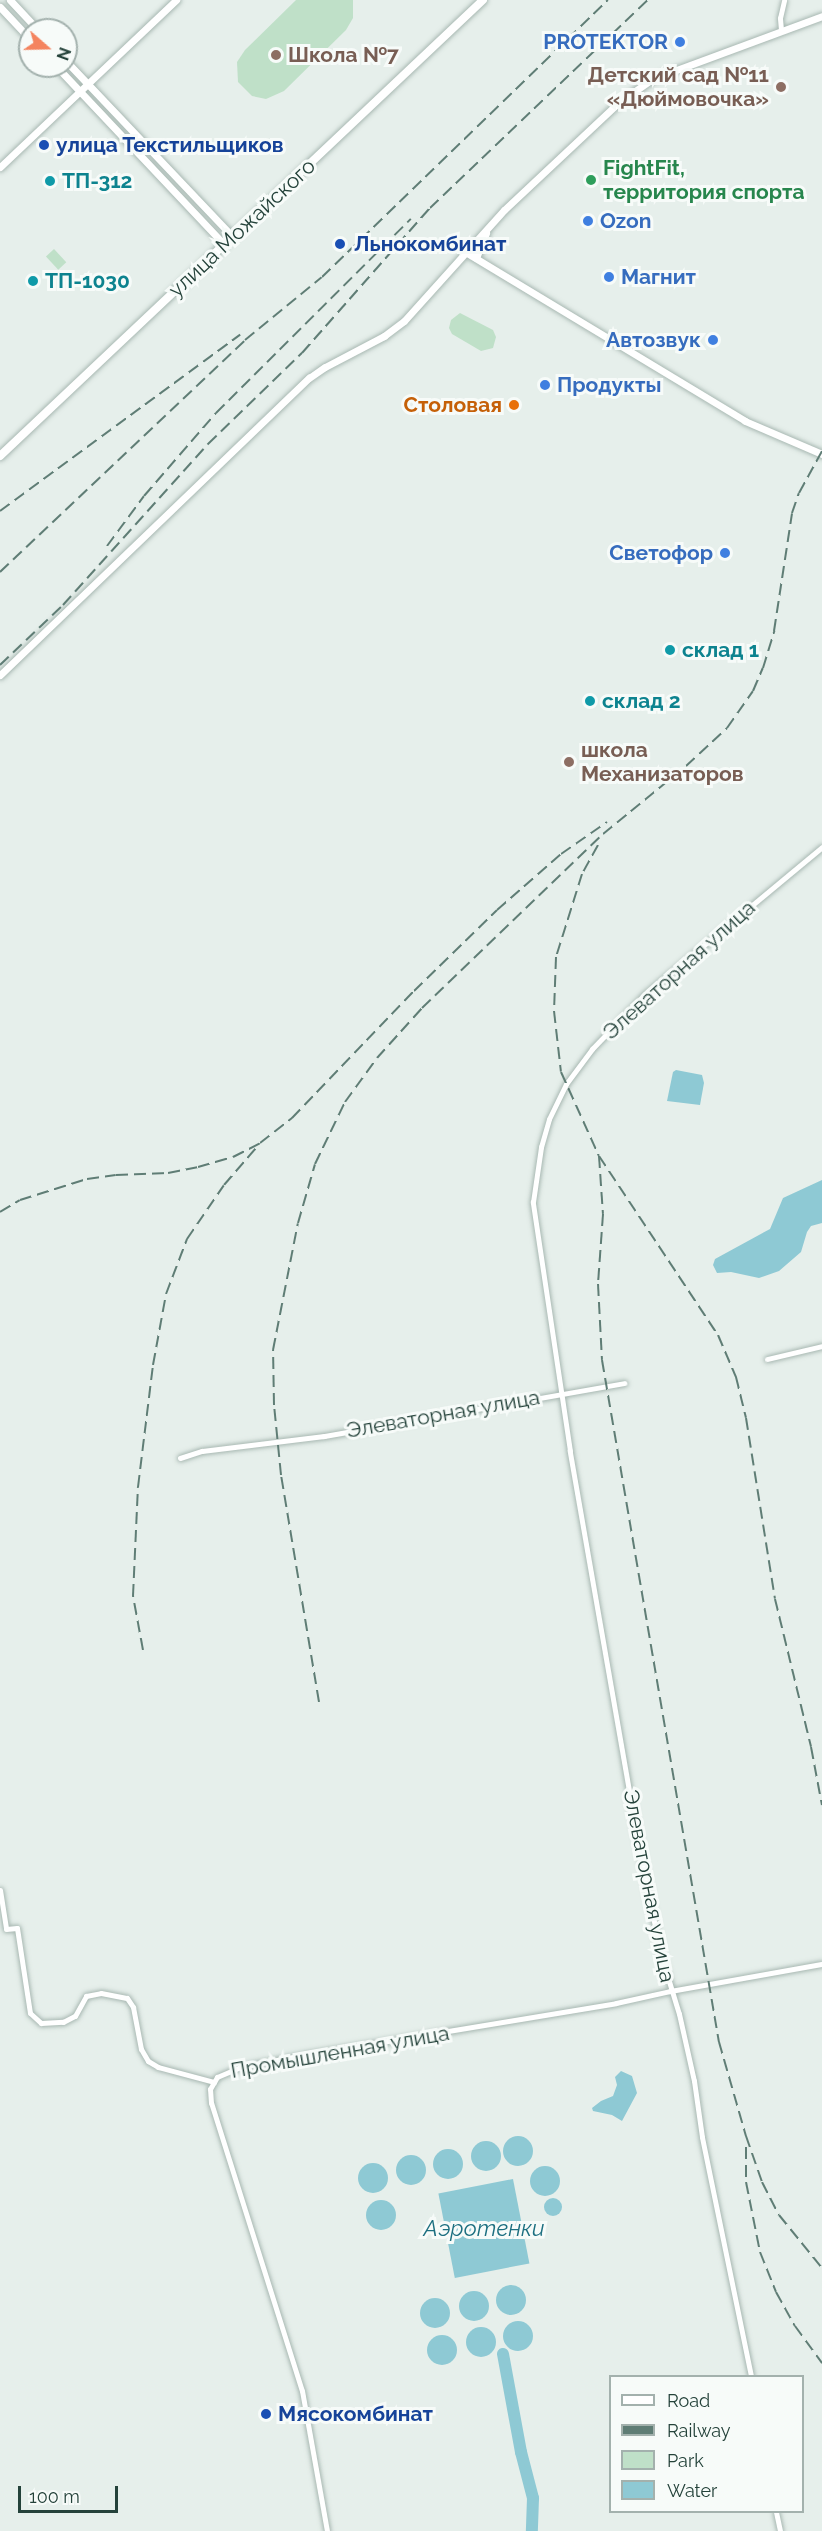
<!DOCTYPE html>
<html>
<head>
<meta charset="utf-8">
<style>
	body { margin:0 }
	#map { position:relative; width:822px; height:2531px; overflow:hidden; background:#e6efeb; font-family:Raleway,sans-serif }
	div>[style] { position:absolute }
	.green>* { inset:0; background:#bfe0c8; transform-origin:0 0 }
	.water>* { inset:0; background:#8ec9d4; transform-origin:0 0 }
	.round { border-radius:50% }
	.river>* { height:12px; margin:-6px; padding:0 6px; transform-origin:6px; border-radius:6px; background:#8ec9d4 }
	.roads { filter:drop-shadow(0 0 2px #a8b8b2) drop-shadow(0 0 2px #a8b8b2) }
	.minor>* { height:5px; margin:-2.5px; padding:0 2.5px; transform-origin:2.5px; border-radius:2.5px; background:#fff }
	.tertiary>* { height:7px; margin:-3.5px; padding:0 3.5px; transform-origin:3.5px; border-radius:3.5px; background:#fff }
	.secondary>* { height:8px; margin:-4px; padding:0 4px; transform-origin:4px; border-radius:4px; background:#fff }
	.rail>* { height:2px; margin-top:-1px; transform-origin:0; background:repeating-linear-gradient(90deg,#5f7d75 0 12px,transparent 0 18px) }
	.dots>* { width:16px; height:16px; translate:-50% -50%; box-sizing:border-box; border:3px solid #f7fbf9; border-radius:50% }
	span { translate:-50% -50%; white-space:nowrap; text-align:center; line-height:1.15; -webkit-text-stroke:6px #f7fbf9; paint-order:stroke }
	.shop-label { font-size:21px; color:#366cbe; font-weight:700 }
	.right { translate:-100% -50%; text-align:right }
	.left { translate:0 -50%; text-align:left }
	.education-label { font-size:21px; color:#785e54; font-weight:700 }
	.transit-label { font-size:21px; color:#164399; font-weight:700 }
	.leisure-label { font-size:21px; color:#27864d; font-weight:700 }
	.culture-label { font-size:21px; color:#0d838f; font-weight:700 }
	.street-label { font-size:21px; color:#24423a }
	.food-label { font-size:21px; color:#c56008; font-weight:700 }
	.water-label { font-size:22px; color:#1c6f80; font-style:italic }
	.legend { position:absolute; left:609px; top:2375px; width:195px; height:138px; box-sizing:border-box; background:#f7fbf9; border:2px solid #a3b1ad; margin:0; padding:8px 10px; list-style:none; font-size:18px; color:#24423a }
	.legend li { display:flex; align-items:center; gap:12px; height:30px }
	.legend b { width:30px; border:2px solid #a3b1ad }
	.north { position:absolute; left:18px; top:18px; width:60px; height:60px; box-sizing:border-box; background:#f7fbf9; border:2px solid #a3b1ad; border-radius:50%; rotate:110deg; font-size:16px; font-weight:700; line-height:24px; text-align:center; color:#24423a }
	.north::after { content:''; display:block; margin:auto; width:21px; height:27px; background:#f4845f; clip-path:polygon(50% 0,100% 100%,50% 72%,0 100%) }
	.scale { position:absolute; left:18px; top:2486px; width:100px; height:27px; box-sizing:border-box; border:3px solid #24423a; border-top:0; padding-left:8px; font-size:18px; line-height:21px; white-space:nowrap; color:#24423a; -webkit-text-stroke:4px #f7fbf9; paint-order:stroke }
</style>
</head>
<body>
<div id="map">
	<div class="green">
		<div style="clip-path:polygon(296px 0,353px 0,353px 18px,346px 30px,284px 91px,266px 99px,252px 96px,238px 82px,237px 62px,245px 50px)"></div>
		<div style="left:54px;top:249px;width:18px;height:11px;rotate:47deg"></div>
		<div style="clip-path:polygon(460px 313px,493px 330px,496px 337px,493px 348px,481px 351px,452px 334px,449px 328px,451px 320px)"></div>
	</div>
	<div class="water">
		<div style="clip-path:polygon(676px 1070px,702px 1075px,704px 1083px,700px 1105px,667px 1101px,673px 1072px)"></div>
		<div style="clip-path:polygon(822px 1180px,822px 1223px,811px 1226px,807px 1232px,801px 1252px,779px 1271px,759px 1278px,731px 1272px,717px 1273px,713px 1265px,715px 1259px,770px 1229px,783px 1198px)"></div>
		<div style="clip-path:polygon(621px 2071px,632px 2076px,637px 2093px,622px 2121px,612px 2115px,593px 2111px,592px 2108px,601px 2101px,613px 2096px,617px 2085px,615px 2077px)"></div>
		<div class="round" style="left:503px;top:2136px;width:30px;height:30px"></div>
		<div class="round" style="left:471px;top:2141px;width:30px;height:30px"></div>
		<div class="round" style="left:433px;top:2149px;width:30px;height:30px"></div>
		<div class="round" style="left:396px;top:2155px;width:30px;height:30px"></div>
		<div class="round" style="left:358px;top:2163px;width:30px;height:30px"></div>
		<div class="round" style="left:530px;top:2166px;width:30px;height:30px"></div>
		<div style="left:513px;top:2179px;width:86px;height:76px;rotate:79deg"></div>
		<div class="round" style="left:544px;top:2198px;width:18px;height:18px"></div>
		<div class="round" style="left:366px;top:2200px;width:30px;height:30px"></div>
		<div class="round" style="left:496px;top:2285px;width:30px;height:30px"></div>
		<div class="round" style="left:459px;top:2291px;width:30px;height:30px"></div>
		<div class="round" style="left:420px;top:2298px;width:30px;height:30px"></div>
		<div class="round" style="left:503px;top:2321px;width:30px;height:30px"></div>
		<div class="round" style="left:466px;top:2327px;width:30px;height:30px"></div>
		<div class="round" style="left:427px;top:2335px;width:30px;height:30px"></div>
	</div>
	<div class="river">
		<div style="left:503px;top:2354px;width:100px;rotate:79.6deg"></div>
		<div style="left:521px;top:2452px;width:48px;rotate:75.4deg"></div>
		<div style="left:533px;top:2498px;width:33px;rotate:92deg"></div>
	</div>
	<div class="roads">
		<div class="minor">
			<div style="left:781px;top:30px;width:12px;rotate:-95deg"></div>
			<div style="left:780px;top:18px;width:18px;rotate:-77deg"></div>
			<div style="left:767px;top:1359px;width:57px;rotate:-13.3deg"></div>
			<div style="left:180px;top:1458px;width:23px;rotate:-18deg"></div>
			<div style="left:202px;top:1451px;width:123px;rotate:-7deg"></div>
			<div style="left:324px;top:1436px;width:305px;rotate:-10deg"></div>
			<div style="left:0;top:1890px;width:39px;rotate:81deg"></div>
			<div style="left:6px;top:1929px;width:11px;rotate:-5deg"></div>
			<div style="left:17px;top:1928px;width:86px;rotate:81.3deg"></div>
			<div style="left:30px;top:2013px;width:15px;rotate:42deg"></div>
			<div style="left:41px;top:2023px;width:22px;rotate:-3deg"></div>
			<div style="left:63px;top:2022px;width:13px;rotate:-27deg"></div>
			<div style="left:75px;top:2016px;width:23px;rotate:-61deg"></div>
			<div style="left:86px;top:1996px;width:15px;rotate:-11deg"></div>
			<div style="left:101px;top:1993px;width:26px;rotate:11deg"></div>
			<div style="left:127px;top:1998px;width:11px;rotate:56deg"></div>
			<div style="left:133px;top:2007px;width:43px;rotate:79.2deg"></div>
			<div style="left:141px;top:2049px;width:14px;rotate:60deg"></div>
			<div style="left:148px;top:2061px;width:12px;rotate:31deg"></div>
			<div style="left:158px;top:2067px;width:58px;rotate:15deg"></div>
			<div style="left:751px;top:2376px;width:244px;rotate:-101.6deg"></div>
			<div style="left:702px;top:2137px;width:57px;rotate:-98.1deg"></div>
			<div style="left:694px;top:2081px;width:69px;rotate:-102.6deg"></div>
			<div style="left:679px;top:2014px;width:65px;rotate:-107deg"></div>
			<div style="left:660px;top:1952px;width:129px;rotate:-101.1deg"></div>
			<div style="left:635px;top:1825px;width:380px;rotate:-99.9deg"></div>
			<div style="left:570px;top:1451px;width:252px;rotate:-98.5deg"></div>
			<div style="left:533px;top:1202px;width:56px;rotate:-81.7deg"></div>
			<div style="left:541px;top:1147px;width:29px;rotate:-74deg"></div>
			<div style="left:549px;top:1119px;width:39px;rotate:-64deg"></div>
			<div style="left:566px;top:1084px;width:44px;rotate:-53.4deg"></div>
			<div style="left:592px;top:1049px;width:76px;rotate:-46.1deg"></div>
			<div style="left:645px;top:994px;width:230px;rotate:-39.7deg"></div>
			<div style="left:776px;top:2512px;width:19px;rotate:78deg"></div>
			<div style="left:327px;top:2531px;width:142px;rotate:-100.1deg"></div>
			<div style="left:302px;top:2391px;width:302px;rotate:-107.5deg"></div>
			<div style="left:211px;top:2103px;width:14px;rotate:-94deg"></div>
			<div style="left:210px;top:2089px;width:14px;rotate:-60deg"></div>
			<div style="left:217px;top:2077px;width:25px;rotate:-23deg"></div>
			<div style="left:240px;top:2067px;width:70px;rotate:-10.7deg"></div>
			<div style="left:309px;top:2054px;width:311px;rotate:-9.4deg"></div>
			<div style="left:616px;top:2003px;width:55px;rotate:-12.5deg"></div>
			<div style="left:670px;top:1991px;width:154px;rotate:-10.1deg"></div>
		</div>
		<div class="tertiary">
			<div style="left:10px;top:0;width:41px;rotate:47deg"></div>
			<div style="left:0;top:7px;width:44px;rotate:46.8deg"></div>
			<div style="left:66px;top:61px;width:241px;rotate:46.5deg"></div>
			<div style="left:56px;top:66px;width:245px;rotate:46.7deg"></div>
			<div style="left:0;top:167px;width:243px;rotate:-43.5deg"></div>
			<div style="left:467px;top:253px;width:325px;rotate:31.1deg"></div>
			<div style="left:745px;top:421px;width:84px;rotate:23.2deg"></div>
			<div style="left:476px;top:258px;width:27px;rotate:-68deg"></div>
			<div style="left:0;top:675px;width:429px;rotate:-43.9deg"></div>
			<div style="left:309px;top:378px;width:19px;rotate:-35deg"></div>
			<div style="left:325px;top:367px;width:67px;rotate:-27.7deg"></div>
			<div style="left:384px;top:336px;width:25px;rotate:-37deg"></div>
			<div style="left:404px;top:321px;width:149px;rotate:-48deg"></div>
			<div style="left:504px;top:210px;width:156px;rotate:-43.2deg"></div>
			<div style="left:618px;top:103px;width:42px;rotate:-35.2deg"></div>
			<div style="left:652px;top:79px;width:181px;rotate:-20.3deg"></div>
		</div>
		<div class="secondary">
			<div style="left:0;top:456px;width:664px;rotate:-43.35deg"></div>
		</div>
	</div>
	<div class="rail">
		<div style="left:0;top:511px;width:298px;rotate:-36.3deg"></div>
		<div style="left:107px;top:546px;width:62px;rotate:-53.5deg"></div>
		<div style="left:144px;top:496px;width:110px;rotate:-49.1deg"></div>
		<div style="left:216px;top:413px;width:275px;rotate:-44.9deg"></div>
		<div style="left:0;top:572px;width:337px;rotate:-43.4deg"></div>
		<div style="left:245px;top:340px;width:99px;rotate:-39.3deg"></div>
		<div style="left:322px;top:277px;width:398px;rotate:-44.1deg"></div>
		<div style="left:0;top:665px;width:87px;rotate:-43.6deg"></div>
		<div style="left:63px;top:605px;width:217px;rotate:-48deg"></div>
		<div style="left:208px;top:444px;width:131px;rotate:-44.1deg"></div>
		<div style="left:302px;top:353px;width:193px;rotate:-48.6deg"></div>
		<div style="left:430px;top:208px;width:301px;rotate:-43.7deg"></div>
		<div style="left:598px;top:845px;width:33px;rotate:119deg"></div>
		<div style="left:582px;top:874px;width:87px;rotate:107.4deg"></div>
		<div style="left:556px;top:957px;width:54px;rotate:92.1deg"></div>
		<div style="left:554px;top:1011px;width:61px;rotate:83.5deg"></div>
		<div style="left:561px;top:1072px;width:92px;rotate:65.7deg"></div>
		<div style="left:599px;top:1156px;width:215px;rotate:56.4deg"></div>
		<div style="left:718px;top:1335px;width:46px;rotate:66.8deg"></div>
		<div style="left:736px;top:1377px;width:42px;rotate:76.3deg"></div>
		<div style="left:746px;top:1418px;width:183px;rotate:80.9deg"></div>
		<div style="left:775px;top:1599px;width:152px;rotate:76.3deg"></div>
		<div style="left:811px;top:1747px;width:59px;rotate:79.3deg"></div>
		<div style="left:599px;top:1156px;width:58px;rotate:86.1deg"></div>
		<div style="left:603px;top:1214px;width:70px;rotate:94.1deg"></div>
		<div style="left:598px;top:1284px;width:76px;rotate:87deg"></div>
		<div style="left:602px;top:1360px;width:692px;rotate:80.27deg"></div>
		<div style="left:719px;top:2042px;width:98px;rotate:74deg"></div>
		<div style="left:746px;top:2136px;width:49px;rotate:70.8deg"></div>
		<div style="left:762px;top:2182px;width:37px;rotate:63deg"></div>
		<div style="left:779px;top:2215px;width:68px;rotate:50.9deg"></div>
		<div style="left:0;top:1212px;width:23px;rotate:-31deg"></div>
		<div style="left:20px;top:1200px;width:70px;rotate:-17.4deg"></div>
		<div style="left:87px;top:1179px;width:29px;rotate:-8deg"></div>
		<div style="left:116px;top:1175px;width:52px;rotate:-2.2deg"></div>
		<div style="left:168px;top:1173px;width:31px;rotate:-11deg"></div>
		<div style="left:198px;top:1167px;width:36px;rotate:-16deg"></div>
		<div style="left:233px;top:1157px;width:30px;rotate:-27deg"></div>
		<div style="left:260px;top:1143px;width:41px;rotate:-38deg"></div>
		<div style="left:292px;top:1118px;width:176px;rotate:-46.2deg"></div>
		<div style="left:414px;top:991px;width:116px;rotate:-44.3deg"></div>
		<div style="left:497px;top:910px;width:85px;rotate:-41.2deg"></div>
		<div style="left:561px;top:854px;width:56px;rotate:-34.8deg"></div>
		<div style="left:143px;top:1650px;width:55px;rotate:-100.5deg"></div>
		<div style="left:133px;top:1596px;width:109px;rotate:-87.4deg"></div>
		<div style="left:138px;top:1487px;width:123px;rotate:-83deg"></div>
		<div style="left:153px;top:1365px;width:72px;rotate:-79.6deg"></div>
		<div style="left:166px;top:1294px;width:59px;rotate:-69.1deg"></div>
		<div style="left:187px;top:1239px;width:65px;rotate:-55.6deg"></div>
		<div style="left:224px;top:1185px;width:49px;rotate:-49.1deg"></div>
		<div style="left:319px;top:1702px;width:230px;rotate:-99.5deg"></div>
		<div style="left:281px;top:1475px;width:70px;rotate:-95.7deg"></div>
		<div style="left:274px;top:1405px;width:55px;rotate:-91deg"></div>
		<div style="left:273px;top:1350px;width:129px;rotate:-78.9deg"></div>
		<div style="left:298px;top:1223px;width:61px;rotate:-73.9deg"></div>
		<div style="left:315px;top:1164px;width:69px;rotate:-64.2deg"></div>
		<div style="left:345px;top:1102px;width:54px;rotate:-54deg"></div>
		<div style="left:377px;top:1058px;width:67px;rotate:-48deg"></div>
		<div style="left:422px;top:1008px;width:251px;rotate:-43.9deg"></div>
		<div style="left:603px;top:834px;width:107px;rotate:-39.3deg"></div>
		<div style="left:686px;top:766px;width:56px;rotate:-42.8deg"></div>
		<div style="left:727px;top:728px;width:45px;rotate:-54.9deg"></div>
		<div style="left:753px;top:691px;width:25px;rotate:-67deg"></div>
		<div style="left:763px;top:668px;width:39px;rotate:-73deg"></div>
		<div style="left:774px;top:631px;width:119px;rotate:-81.3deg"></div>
		<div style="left:792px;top:513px;width:21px;rotate:-71deg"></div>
		<div style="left:799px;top:493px;width:48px;rotate:-61.3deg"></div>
		<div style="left:746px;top:2147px;width:35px;rotate:90deg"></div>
		<div style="left:746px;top:2182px;width:71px;rotate:78.7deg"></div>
		<div style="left:760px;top:2252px;width:43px;rotate:68.2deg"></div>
		<div style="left:776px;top:2292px;width:39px;rotate:61deg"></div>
		<div style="left:795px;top:2326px;width:46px;rotate:53.9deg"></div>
	</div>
	<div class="dots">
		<div style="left:680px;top:42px;background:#3f7fe0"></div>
		<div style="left:276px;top:55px;background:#8d6e63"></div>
		<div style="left:781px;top:87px;background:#8d6e63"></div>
		<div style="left:44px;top:145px;background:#1a4fb4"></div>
		<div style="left:591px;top:180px;background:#2e9e5b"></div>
		<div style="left:50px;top:181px;background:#0f9aa8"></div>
		<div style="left:588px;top:221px;background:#3f7fe0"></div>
		<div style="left:340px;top:244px;background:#1a4fb4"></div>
		<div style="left:609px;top:277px;background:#3f7fe0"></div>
		<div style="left:33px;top:281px;background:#0f9aa8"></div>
		<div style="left:713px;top:340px;background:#3f7fe0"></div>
		<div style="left:545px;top:385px;background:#3f7fe0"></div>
		<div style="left:514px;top:405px;background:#e8710a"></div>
		<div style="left:725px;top:553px;background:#3f7fe0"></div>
		<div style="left:670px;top:650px;background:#0f9aa8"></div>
		<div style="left:590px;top:701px;background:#0f9aa8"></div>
		<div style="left:569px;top:762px;background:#8d6e63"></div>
		<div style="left:266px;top:2414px;background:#1a4fb4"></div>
	</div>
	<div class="shop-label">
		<span class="right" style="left:668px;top:42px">PROTEKTOR</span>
		<span class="left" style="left:600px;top:221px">Ozon</span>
		<span class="left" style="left:621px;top:277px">Магнит</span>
		<span class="right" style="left:701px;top:340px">Автозвук</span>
		<span class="left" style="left:557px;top:385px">Продукты</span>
		<span class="right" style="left:713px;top:553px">Светофор</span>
	</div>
	<div class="education-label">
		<span class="left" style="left:288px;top:55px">Школа №7</span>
		<span class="right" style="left:769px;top:87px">Детский сад №11<br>«Дюймовочка»</span>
		<span class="left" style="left:581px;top:762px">школа<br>Механизаторов</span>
	</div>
	<div class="transit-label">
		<span class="left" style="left:56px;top:145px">улица Текстильщиков</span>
		<span class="left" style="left:354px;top:244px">Льнокомбинат</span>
		<span class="left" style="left:278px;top:2414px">Мясокомбинат</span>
	</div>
	<div class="leisure-label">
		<span class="left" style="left:603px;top:180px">FightFit,<br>территория спорта</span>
	</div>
	<div class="culture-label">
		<span class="left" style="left:62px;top:181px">ТП-312</span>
		<span class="left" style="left:45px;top:281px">ТП-1030</span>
		<span class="left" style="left:682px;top:650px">склад 1</span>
		<span class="left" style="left:602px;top:701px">склад 2</span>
	</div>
	<div class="street-label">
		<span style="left:242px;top:228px;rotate:-43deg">улица Можайского</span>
		<span style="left:679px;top:970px;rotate:-42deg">Элеваторная улица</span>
		<span style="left:443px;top:1414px;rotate:-10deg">Элеваторная улица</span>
		<span style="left:649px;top:1886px;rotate:79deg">Элеваторная улица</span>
		<span style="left:340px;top:2052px;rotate:-10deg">Промышленная улица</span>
	</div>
	<div class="food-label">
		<span class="right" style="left:502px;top:405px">Столовая</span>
	</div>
	<div class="water-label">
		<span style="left:484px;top:2229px">Аэротенки</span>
	</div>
	<ul class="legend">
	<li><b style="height:8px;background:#fff"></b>Road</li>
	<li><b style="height:8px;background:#5f7d75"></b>Railway</li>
	<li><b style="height:16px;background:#bfe0c8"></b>Park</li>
	<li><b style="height:16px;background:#8ec9d4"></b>Water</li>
	</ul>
	<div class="north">N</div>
	<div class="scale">100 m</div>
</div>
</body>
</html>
